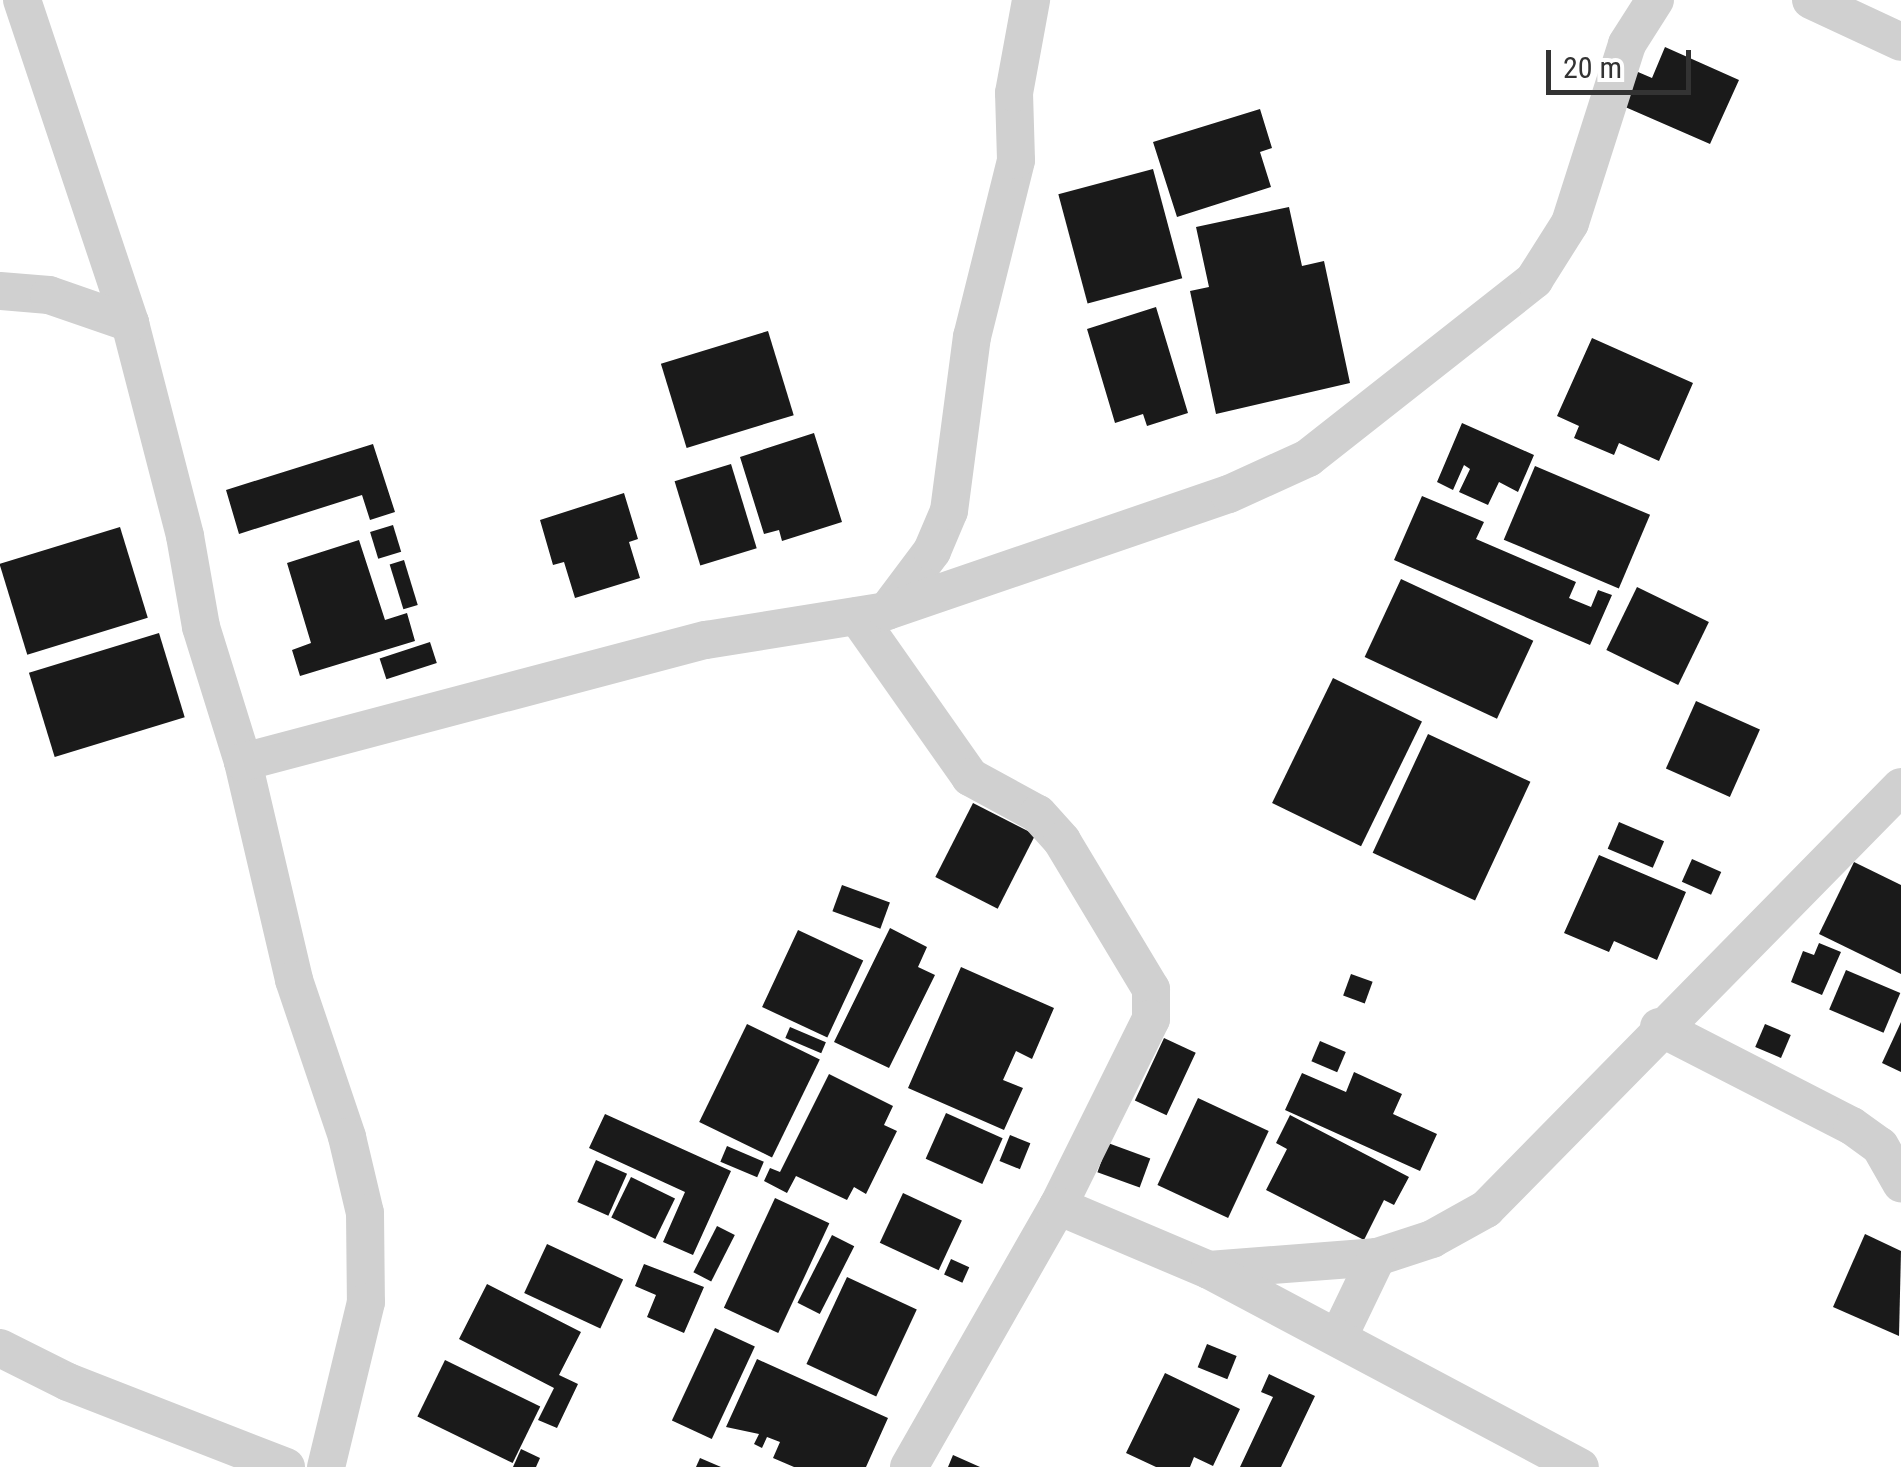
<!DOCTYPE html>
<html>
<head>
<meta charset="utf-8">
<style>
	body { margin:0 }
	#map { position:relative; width:1901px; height:1467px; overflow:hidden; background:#fff; font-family:"Roboto Condensed",sans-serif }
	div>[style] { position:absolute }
	.building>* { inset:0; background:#1a1a1a; transform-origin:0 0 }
	.street>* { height:38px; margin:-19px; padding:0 19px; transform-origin:19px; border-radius:19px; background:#d0d0d0 }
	span { translate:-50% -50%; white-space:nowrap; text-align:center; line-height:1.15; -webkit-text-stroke:10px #fff; paint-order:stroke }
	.scale { position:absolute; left:1546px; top:50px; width:145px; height:45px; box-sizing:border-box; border:5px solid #333; border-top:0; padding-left:12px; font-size:30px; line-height:35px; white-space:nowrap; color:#333; -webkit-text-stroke:8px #fff; paint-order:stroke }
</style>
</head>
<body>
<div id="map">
	<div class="building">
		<div style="clip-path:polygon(1665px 47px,1739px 80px,1710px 144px,1616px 103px,1631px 69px,1652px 78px)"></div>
		<div style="clip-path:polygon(1260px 109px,1272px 148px,1260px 152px,1271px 187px,1177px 217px,1153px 142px)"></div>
		<div style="left:1153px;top:169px;width:113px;height:98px;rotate:75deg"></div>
		<div style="clip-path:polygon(1289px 207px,1302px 266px,1324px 261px,1350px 383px,1216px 414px,1190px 291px,1209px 287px,1196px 227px)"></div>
		<div style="clip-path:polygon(1156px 307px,1188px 413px,1147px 426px,1143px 414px,1115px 423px,1087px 329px)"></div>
		<div style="left:768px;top:331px;width:88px;height:112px;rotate:73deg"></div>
		<div style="clip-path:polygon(1592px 338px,1693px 383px,1659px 461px,1619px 443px,1614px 455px,1574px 438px,1579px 426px,1557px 416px)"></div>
		<div style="clip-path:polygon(1462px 423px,1534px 455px,1518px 492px,1499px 482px,1488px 505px,1459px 492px,1470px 469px,1464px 465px,1453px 490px,1437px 482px)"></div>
		<div style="clip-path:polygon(814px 433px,842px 522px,782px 541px,779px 530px,764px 534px,740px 457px)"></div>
		<div style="clip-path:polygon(373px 444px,395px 512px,370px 520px,362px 495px,239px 534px,226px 490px)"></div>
		<div style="left:731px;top:464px;width:88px;height:59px;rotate:73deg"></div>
		<div style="left:1535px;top:466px;width:125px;height:80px;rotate:23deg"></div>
		<div style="clip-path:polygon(624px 493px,638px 539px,629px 542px,640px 578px,575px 598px,564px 562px,553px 565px,540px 520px)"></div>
		<div style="clip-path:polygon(1422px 496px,1484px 522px,1476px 539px,1576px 582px,1569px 598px,1591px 607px,1598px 590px,1612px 595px,1590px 645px,1394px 560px)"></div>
		<div style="left:393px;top:525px;width:28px;height:24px;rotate:73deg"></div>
		<div style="left:120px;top:527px;width:95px;height:126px;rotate:73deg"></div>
		<div style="clip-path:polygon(359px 540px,385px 620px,407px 613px,415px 641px,300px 676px,292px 650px,311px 643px,287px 563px)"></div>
		<div style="left:404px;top:560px;width:47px;height:15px;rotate:73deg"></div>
		<div style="left:1401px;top:579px;width:146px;height:86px;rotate:25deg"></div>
		<div style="left:1637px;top:587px;width:80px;height:70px;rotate:26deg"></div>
		<div style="left:159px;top:633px;width:88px;height:136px;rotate:73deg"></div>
		<div style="left:430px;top:642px;width:22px;height:53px;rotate:72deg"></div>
		<div style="left:1333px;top:678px;width:99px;height:139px;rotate:26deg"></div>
		<div style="left:1696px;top:701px;width:70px;height:74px;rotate:24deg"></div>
		<div style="left:1428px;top:734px;width:113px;height:131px;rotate:25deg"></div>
		<div style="left:973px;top:803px;width:70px;height:83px;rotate:27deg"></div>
		<div style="left:1619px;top:822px;width:49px;height:29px;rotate:23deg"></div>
		<div style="clip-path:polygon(1599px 855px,1686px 892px,1657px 960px,1614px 941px,1609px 952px,1564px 933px)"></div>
		<div style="left:1692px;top:859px;width:32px;height:25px;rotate:24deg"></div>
		<div style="clip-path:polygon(1854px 862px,1901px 885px,1901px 974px,1819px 934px)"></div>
		<div style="left:842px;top:885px;width:51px;height:28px;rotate:20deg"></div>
		<div style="clip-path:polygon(890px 928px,927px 947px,918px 967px,935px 975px,889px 1068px,834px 1042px)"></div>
		<div style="left:798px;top:930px;width:72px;height:85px;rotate:25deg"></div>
		<div style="clip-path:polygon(1819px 943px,1841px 952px,1822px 995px,1791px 982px,1803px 951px,1814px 955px)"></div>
		<div style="clip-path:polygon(961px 967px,1054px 1008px,1032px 1059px,1016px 1051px,1003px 1080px,1023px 1088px,1004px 1130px,908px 1088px)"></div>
		<div style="left:1846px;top:970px;width:59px;height:43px;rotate:23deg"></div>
		<div style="left:1351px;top:974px;width:23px;height:23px;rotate:20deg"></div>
		<div style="clip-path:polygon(1901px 1022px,1901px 1072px,1882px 1063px)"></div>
		<div style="left:747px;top:1024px;width:81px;height:109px;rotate:26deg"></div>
		<div style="left:1765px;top:1024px;width:28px;height:25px;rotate:23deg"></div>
		<div style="left:790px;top:1027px;width:39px;height:12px;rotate:23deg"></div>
		<div style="left:1164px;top:1038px;width:35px;height:69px;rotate:25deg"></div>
		<div style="left:1320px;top:1041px;width:28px;height:22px;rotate:23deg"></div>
		<div style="clip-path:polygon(1354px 1072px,1402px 1094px,1393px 1114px,1437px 1134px,1420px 1171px,1285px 1110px,1302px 1073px,1346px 1092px)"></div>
		<div style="clip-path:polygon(829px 1074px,893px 1106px,884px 1125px,897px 1131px,866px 1194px,854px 1187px,847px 1200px,796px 1176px,787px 1193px,764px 1181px,770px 1168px,780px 1172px)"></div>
		<div style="left:1198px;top:1098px;width:78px;height:96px;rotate:25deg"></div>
		<div style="left:946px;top:1113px;width:62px;height:50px;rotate:24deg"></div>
		<div style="clip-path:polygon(605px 1114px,731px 1171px,693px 1255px,663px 1242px,685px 1192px,589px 1148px)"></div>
		<div style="clip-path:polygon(1290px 1115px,1409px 1177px,1394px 1205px,1384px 1200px,1364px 1240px,1266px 1190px,1287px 1149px,1276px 1143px)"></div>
		<div style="left:1010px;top:1135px;width:22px;height:28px;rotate:22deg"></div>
		<div style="left:1108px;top:1143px;width:45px;height:31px;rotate:20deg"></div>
		<div style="left:727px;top:1146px;width:40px;height:17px;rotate:23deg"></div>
		<div style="left:596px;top:1160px;width:34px;height:46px;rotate:24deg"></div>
		<div style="left:631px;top:1177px;width:49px;height:45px;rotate:26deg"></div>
		<div style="left:903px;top:1193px;width:65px;height:55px;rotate:25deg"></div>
		<div style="left:775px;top:1198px;width:60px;height:121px;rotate:25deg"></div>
		<div style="left:717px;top:1226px;width:20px;height:52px;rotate:27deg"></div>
		<div style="clip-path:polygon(1865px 1234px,1901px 1251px,1899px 1336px,1833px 1307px)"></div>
		<div style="left:832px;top:1235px;width:25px;height:76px;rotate:27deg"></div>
		<div style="left:547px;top:1244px;width:84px;height:54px;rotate:25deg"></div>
		<div style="left:951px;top:1259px;width:20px;height:17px;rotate:24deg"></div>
		<div style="clip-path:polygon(644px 1264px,704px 1287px,684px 1333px,647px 1317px,656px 1295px,635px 1286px)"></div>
		<div style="left:847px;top:1277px;width:77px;height:96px;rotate:25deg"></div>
		<div style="clip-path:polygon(487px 1284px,581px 1332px,559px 1375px,578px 1384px,557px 1428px,538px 1420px,554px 1388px,459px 1339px)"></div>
		<div style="left:715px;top:1328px;width:44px;height:102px;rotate:25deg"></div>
		<div style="left:1207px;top:1344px;width:32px;height:25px;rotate:22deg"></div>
		<div style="clip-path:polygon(757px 1359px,888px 1418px,866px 1467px,794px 1467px,773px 1458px,780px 1442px,767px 1437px,762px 1448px,754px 1444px,759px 1434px,726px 1427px)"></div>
		<div style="left:445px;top:1360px;width:106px;height:63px;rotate:26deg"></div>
		<div style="clip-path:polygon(1165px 1373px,1240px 1409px,1213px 1466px,1194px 1457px,1190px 1467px,1156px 1467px,1126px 1453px)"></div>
		<div style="clip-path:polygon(1269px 1374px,1315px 1396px,1281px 1467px,1240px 1467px,1273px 1397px,1261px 1392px)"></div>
		<div style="clip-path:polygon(521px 1449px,540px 1458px,536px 1467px,513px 1467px)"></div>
		<div style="clip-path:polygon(953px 1455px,980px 1467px,948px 1467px)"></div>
		<div style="clip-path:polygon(700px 1458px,721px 1467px,696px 1467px)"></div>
	</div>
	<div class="street">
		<div style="left:22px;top:0;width:341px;rotate:71.5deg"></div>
		<div style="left:130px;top:323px;width:220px;rotate:75.5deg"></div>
		<div style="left:185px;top:536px;width:92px;rotate:80deg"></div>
		<div style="left:201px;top:627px;width:141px;rotate:72.7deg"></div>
		<div style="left:243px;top:762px;width:224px;rotate:76.8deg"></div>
		<div style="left:294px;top:980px;width:166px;rotate:71.3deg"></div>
		<div style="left:347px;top:1137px;width:78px;rotate:76.7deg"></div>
		<div style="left:365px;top:1213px;width:89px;rotate:89.4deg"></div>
		<div style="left:366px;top:1302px;width:170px;rotate:103.6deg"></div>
		<div style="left:1811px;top:0;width:99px;rotate:25deg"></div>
		<div style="left:0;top:291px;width:49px;rotate:4.7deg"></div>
		<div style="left:49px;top:295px;width:86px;rotate:19.1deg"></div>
		<div style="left:887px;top:611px;width:75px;rotate:-53.1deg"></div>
		<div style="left:932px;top:551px;width:43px;rotate:-67deg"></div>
		<div style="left:949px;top:511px;width:176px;rotate:-82.5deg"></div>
		<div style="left:972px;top:337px;width:182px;rotate:-76deg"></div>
		<div style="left:1016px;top:160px;width:67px;rotate:-91.7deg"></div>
		<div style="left:1014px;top:93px;width:95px;rotate:-79.6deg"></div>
		<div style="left:857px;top:616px;width:197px;rotate:54.9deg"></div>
		<div style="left:970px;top:777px;width:77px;rotate:28.6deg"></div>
		<div style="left:1038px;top:814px;width:36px;rotate:48deg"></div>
		<div style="left:1062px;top:841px;width:173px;rotate:59deg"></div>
		<div style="left:1151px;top:989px;width:30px;rotate:90deg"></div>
		<div style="left:1151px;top:1019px;width:209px;rotate:116.4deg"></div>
		<div style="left:243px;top:762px;width:479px;rotate:-14.8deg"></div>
		<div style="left:706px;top:640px;width:183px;rotate:-9.1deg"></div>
		<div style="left:887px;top:611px;width:361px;rotate:-18.9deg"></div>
		<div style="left:1229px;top:494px;width:87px;rotate:-24.5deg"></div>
		<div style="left:1308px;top:458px;width:288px;rotate:-38.2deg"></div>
		<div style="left:1534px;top:280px;width:67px;rotate:-57.7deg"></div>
		<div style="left:1570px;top:223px;width:188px;rotate:-72.3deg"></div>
		<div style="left:1627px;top:44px;width:52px;rotate:-57.5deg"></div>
		<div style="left:1659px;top:1027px;width:217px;rotate:27.2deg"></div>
		<div style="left:1852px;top:1126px;width:34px;rotate:36deg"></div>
		<div style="left:1880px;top:1146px;width:43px;rotate:60.4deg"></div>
		<div style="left:1209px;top:1270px;width:169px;rotate:-4.4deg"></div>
		<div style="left:1377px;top:1257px;width:58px;rotate:-18.1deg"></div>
		<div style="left:1432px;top:1239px;width:62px;rotate:-29.1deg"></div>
		<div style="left:1486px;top:1209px;width:592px;rotate:-45.48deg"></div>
		<div style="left:1338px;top:1338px;width:90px;rotate:-64.3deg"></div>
		<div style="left:0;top:1348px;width:76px;rotate:26.6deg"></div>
		<div style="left:68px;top:1382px;width:234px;rotate:21.3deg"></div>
		<div style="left:909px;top:1467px;width:301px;rotate:-60.3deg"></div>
		<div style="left:1058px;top:1206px;width:164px;rotate:23deg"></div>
		<div style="left:1209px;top:1270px;width:420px;rotate:28deg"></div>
	</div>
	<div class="scale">20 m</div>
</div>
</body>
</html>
